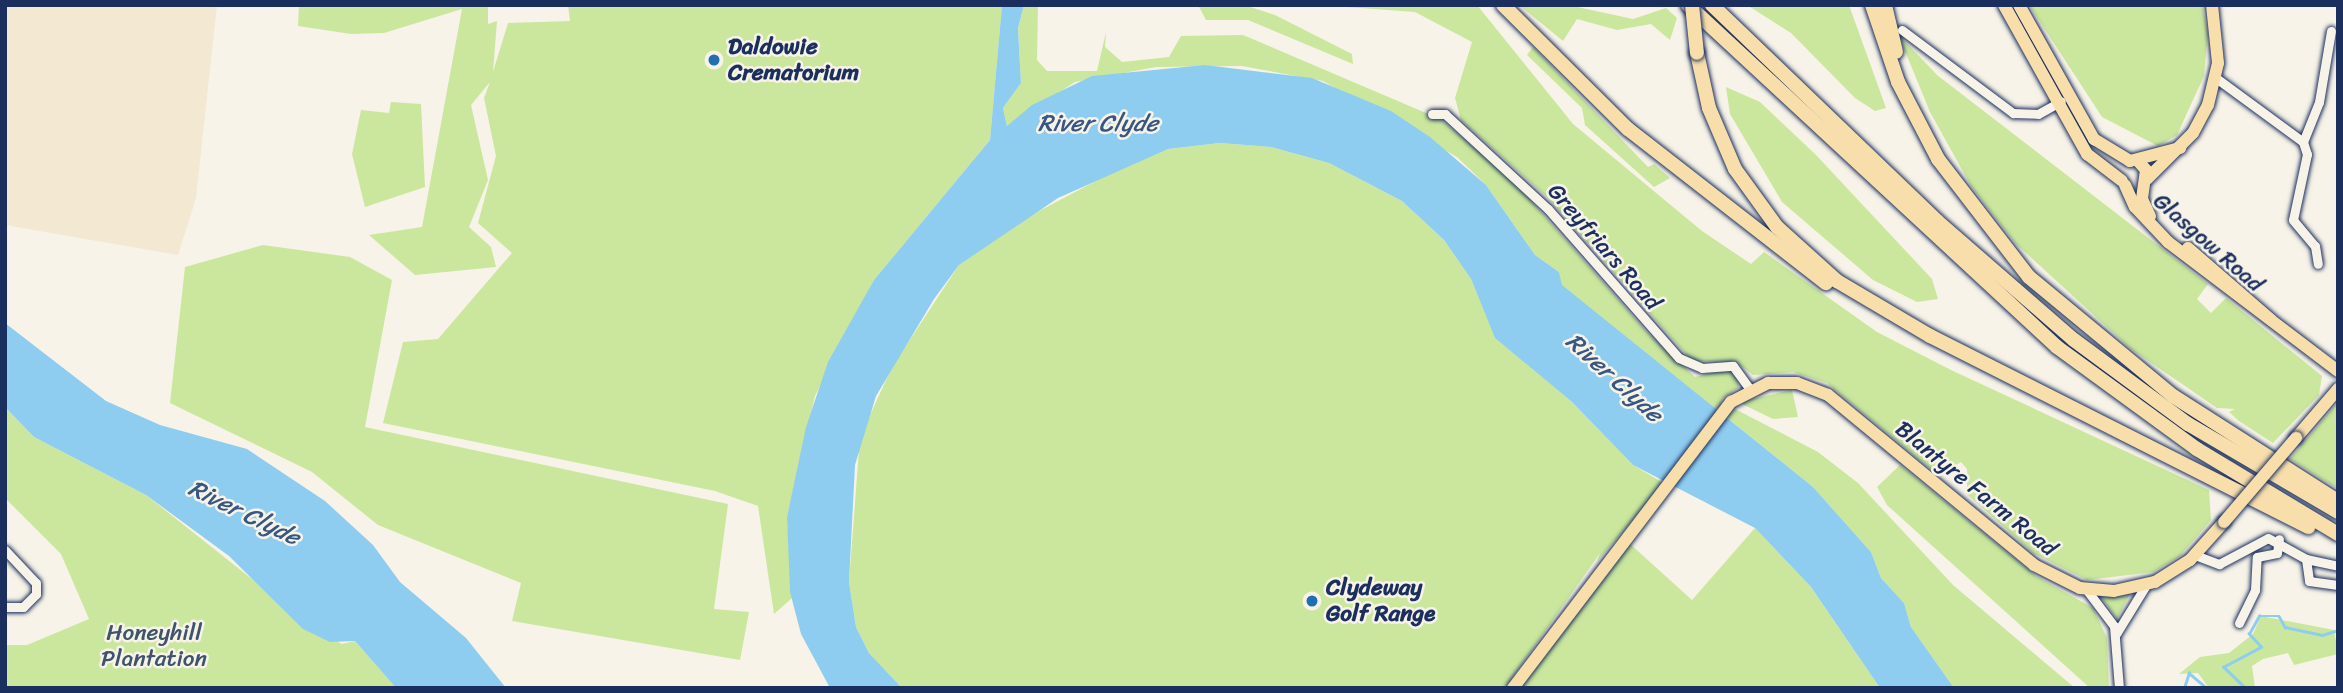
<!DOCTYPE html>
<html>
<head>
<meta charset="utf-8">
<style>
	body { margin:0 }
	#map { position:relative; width:2343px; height:693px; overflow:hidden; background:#f7f3e8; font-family:Sriracha,sans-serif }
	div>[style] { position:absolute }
	.built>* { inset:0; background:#f3e8d2 }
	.green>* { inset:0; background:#cbe79d }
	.water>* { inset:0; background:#8fcdf0 }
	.stream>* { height:2.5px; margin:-1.25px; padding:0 1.25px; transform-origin:1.25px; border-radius:1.25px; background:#8fcdf0 }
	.roads { filter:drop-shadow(0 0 2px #1b2f5e) drop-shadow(0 0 2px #1b2f5e) }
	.minor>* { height:9px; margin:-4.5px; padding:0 4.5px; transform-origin:4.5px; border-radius:4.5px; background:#f7f3e8 }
	.major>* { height:12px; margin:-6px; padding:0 6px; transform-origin:6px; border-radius:6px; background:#f8deab }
	.highway>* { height:14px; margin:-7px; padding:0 7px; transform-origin:7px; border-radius:7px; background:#f8deab }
	.bridges { filter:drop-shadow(0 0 2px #1b2f5e) drop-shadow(0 0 2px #1b2f5e) }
	.major-bridge>* { height:12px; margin:-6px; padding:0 6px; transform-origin:6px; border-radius:6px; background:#f8deab }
	.highway-bridge>* { height:14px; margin:-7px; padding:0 7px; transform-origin:7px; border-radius:7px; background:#f8deab }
	.dots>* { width:19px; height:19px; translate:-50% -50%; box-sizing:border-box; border:4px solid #f7f3e8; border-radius:50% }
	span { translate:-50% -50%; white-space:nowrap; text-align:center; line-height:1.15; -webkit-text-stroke:5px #f7f3e8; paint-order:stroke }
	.poi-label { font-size:23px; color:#1b2f5e; font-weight:700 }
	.left { translate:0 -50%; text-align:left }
	.street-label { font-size:23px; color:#1b2f5e }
	.park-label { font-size:23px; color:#3e546b }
	.water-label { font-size:24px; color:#385682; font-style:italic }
	.frame { position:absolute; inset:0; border:7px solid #1b2f5e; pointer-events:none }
</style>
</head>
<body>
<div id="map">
	<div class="built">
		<div style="clip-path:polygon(5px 5px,217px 5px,196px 198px,178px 255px,5px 225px)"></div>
	</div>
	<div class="green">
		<div style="clip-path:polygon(299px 5px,488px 5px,488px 24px,497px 21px,493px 72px,508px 23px,570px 21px,568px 5px,1002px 5px,990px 140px,874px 280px,815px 396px,787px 517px,792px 598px,774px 614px,758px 506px,715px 491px,383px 423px,403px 342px,438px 339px,512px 253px,478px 223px,496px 156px,484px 98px,490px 82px,471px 105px,488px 180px,469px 227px,491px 247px,496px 267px,415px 275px,369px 235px,422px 227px,462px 9px,384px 33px,351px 34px,298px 26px)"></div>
		<div style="clip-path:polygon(1024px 5px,1038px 5px,1037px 60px,1047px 71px,1097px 71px,1106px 32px,1105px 47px,1122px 62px,1169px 57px,1181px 36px,1243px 35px,1440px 119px,1510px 177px,1647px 332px,1695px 377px,1728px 369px,1739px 378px,1738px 388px,1723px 398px,1719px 412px,1657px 367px,1561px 285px,1559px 272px,1535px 255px,1486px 185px,1457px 157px,1323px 81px,1242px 66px,1156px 67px,1075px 82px,1007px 126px,1003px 108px,1021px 83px,1018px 28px)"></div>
		<div style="clip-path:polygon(1198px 5px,1244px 5px,1275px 15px,1352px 54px,1353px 64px,1248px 20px,1206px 20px)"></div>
		<div style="clip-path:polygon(1320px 5px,1477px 5px,1573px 124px,1702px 231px,1751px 264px,1764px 252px,1877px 332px,1951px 370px,2209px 490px,2211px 520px,2180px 556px,2153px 572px,2087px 580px,2033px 553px,1967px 494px,1967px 469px,1961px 462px,1939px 476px,1827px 383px,1793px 372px,1753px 375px,1736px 362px,1692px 361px,1548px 198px,1461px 120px,1455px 98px,1472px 42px,1415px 12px)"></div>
		<div style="clip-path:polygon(1519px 5px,1568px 5px,1633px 19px,1666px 8px,1677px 18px,1670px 40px,1651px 24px,1617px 30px,1577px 19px,1563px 41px)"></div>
		<div style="clip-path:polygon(1747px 5px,1849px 5px,1886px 108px,1875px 111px,1855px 98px,1791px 33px)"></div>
		<div style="clip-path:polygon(2029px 5px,2202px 5px,2208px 33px,2204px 76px,2177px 135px,2158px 146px,2102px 117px)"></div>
		<div style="clip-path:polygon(1898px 34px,1937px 75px,2208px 284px,2197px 299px,2211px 313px,2226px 298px,2322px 376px,2319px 395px,2273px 443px,2239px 421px,2229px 412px,2235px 409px,2217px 408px,2131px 349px,2015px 243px,1971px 186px,1930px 112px)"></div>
		<div style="clip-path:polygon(1533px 47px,1648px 167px,1654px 164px,1670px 178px,1654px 187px,1585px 125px,1582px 108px,1527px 55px)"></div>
		<div style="clip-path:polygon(1726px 87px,1760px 102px,1816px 155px,1932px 279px,1938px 299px,1917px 302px,1873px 280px,1782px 202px,1730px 114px)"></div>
		<div style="clip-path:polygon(391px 102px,421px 104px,425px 187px,365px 207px,352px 154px,361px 110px,389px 113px)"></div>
		<div style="clip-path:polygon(1220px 143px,1271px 147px,1329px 163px,1402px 201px,1444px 240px,1471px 279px,1495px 337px,1572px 402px,1633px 465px,1665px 484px,1597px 561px,1600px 553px,1505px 688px,902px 688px,869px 653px,856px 627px,849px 582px,860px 437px,892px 367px,959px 265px,1009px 227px,1126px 165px,1168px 149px)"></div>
		<div style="clip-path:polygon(263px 245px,350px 257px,392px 280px,365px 427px,728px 504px,714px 609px,749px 612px,740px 660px,512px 621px,521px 583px,378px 525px,312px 472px,170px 403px,185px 267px)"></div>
		<div style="clip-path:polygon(1792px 390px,1798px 417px,1773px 419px,1738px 402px)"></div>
		<div style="clip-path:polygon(2338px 402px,2338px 489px,2290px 459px)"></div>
		<div style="clip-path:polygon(5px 407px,34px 437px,146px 495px,315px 629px,342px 644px,355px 641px,396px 688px,5px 688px,5px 645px,27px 645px,89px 619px,61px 554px,5px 498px)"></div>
		<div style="clip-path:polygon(1733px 408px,1818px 452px,1858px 483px,1953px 585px,2075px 688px,1954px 688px,1911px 627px,1904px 603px,1881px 578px,1871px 552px,1813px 487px,1725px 416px)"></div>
		<div style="clip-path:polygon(1900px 465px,2036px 576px,2093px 608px,2107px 638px,2109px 688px,2090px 688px,1887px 505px,1877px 487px)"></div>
		<div style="clip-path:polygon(1755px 528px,1811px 587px,1880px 688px,1518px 688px,1629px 543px,1692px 600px)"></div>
		<div style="clip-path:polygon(2130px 594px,2117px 619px,2101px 597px,2102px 596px)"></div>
		<div style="clip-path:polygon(2261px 616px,2334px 630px,2338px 654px,2294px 665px,2288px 653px,2263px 659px,2252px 666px,2255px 688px,2209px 688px,2198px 673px,2179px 674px,2200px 657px,2229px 653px,2253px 634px)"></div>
	</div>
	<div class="water">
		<div style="clip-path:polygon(1002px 5px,1024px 5px,1018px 28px,1021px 83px,1003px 108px,1007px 126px,1032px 105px,1092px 76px,1205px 65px,1312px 78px,1391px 111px,1430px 137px,1486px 185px,1535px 255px,1559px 272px,1562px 285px,1813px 487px,1871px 552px,1881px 578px,1904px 603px,1911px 627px,1954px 688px,1880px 688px,1811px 587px,1755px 528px,1633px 465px,1572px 402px,1495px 338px,1471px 279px,1444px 240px,1402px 201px,1329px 163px,1271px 147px,1220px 143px,1168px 149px,1058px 198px,959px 265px,934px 299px,876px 396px,855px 465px,849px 582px,856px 627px,869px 653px,902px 688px,830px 688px,801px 634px,790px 592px,787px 517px,806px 427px,828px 362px,874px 280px,990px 140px)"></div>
		<div style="clip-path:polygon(5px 323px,106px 401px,160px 425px,247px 449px,325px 501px,373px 545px,400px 582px,466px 638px,506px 688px,396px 688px,355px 641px,330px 642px,303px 629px,229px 556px,146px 495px,34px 437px,5px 407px)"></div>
	</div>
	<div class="stream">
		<div style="left:2184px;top:688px;width:16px;rotate:-72deg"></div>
		<div style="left:2189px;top:673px;width:23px;rotate:40deg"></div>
		<div style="left:2245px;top:688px;width:30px;rotate:-136deg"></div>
		<div style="left:2223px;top:667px;width:43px;rotate:-27.8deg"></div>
		<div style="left:2261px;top:647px;width:18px;rotate:-133deg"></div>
		<div style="left:2249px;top:634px;width:21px;rotate:-61deg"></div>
		<div style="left:2259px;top:616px;width:20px"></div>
		<div style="left:2279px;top:616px;width:13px;rotate:61deg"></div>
		<div style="left:2285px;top:627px;width:38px;rotate:12deg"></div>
		<div style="left:2322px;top:635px;width:17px;rotate:-17deg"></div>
	</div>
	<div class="roads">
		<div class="minor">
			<div style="left:1902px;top:30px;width:139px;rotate:36.8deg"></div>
			<div style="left:2013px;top:113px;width:25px;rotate:2deg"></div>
			<div style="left:2038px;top:114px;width:26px;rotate:-29deg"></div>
			<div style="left:2216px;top:78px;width:108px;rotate:36.3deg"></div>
			<div style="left:2303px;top:142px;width:13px;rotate:72deg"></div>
			<div style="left:2307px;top:154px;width:67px;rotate:102deg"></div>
			<div style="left:2293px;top:220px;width:34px;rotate:50deg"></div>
			<div style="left:2315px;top:246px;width:18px;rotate:81deg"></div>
			<div style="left:1432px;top:114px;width:13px"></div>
			<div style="left:1445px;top:114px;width:140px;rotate:42.7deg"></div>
			<div style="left:1548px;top:209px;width:198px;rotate:48.7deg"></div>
			<div style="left:1679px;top:358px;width:25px;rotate:23deg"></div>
			<div style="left:1702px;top:368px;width:31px;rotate:-4deg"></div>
			<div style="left:1733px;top:366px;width:29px;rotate:54deg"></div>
			<div style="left:2303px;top:142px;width:43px;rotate:-68.2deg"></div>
			<div style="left:2319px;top:102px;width:72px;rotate:-80.4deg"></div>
			<div style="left:5px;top:550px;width:45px;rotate:46.8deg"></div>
			<div style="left:36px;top:583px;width:11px;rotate:90deg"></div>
			<div style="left:36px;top:594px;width:18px;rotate:135deg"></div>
			<div style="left:23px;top:607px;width:18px;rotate:180deg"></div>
			<div style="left:2195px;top:555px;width:26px;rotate:21deg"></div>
			<div style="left:2219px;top:564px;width:55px;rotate:-28deg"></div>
			<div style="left:2268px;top:538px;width:43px;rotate:28.9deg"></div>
			<div style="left:2306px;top:559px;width:33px;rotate:12deg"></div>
			<div style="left:2306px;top:559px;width:22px;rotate:82deg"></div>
			<div style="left:2309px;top:581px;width:29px;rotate:8deg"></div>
			<div style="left:2086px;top:589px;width:46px;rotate:52.9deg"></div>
			<div style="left:2114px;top:626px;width:62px;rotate:85.4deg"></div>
			<div style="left:2239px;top:623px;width:37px;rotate:-64deg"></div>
			<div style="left:2255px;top:590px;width:33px;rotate:-87deg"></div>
			<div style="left:2257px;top:557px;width:20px;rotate:-11deg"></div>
			<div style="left:2277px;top:553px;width:14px;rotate:-82deg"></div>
			<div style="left:2116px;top:634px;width:57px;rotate:-58.5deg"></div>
		</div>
		<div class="major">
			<div style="left:2004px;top:5px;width:171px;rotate:60.9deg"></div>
			<div style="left:2087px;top:154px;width:44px;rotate:37.6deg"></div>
			<div style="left:2019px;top:5px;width:154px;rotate:60.8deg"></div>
			<div style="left:2094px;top:139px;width:42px;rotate:31.4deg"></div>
			<div style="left:2130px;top:161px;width:52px;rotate:-14.6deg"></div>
			<div style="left:2138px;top:161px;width:12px;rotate:48deg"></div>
			<div style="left:2146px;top:170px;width:29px;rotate:98deg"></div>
			<div style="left:2142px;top:199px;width:19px;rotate:65deg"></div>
			<div style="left:2147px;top:179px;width:65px;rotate:-45deg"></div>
			<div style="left:2193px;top:133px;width:32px;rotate:-62deg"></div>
			<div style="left:2208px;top:105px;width:43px;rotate:-76.6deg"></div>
			<div style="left:2218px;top:63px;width:58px;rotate:-95.9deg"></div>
			<div style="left:2125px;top:185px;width:24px;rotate:66deg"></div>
			<div style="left:2135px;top:207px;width:48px;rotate:46.7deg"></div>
			<div style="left:2168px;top:242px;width:213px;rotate:37.2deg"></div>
			<div style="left:2188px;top:248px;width:110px;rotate:40.9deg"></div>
			<div style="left:2296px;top:438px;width:65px;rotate:-49.4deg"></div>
			<div style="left:1513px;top:688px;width:360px;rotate:-52.7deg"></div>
			<div style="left:1731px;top:402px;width:42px;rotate:-27.2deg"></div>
			<div style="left:1768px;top:383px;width:29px"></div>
			<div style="left:1797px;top:383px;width:33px;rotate:21deg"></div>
			<div style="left:1828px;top:395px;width:267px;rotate:39.5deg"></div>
			<div style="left:2034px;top:565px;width:51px;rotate:26.6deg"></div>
			<div style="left:2080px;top:588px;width:34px;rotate:5deg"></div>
			<div style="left:2114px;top:591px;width:42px;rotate:-12.4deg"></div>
			<div style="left:2155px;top:582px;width:41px;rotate:-32.2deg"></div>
			<div style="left:2190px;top:560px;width:51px;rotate:-48.2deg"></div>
		</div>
		<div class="highway">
			<div style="left:1503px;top:5px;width:176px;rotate:44.8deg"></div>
			<div style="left:1628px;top:129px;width:251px;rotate:37.9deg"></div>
			<div style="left:1688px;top:5px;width:503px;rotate:42.83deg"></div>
			<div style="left:2057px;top:347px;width:173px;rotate:36.1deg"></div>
			<div style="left:2197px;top:449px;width:165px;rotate:31.1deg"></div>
			<div style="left:1712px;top:5px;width:312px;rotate:43.8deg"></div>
			<div style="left:1937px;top:221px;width:181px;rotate:41deg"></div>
			<div style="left:2074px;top:340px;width:142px;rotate:36.4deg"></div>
			<div style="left:2188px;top:424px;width:174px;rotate:30.4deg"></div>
			<div style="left:1872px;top:5px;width:81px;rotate:71.3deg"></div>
			<div style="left:1898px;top:82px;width:87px;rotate:62.5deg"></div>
			<div style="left:1938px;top:159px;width:149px;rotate:52.4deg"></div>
			<div style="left:2029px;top:277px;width:187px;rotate:39.6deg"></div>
			<div style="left:2173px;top:396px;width:196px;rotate:32.5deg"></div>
			<div style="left:1885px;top:5px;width:48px;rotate:76.8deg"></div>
			<div style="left:1697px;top:53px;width:56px;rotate:77.7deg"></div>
			<div style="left:1709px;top:108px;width:66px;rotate:66.9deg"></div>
			<div style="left:1735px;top:169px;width:72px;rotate:54.1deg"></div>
			<div style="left:1777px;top:227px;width:81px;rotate:42deg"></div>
			<div style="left:1837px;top:281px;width:108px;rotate:30.6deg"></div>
			<div style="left:1930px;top:336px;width:424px;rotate:26.8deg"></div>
		</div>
	</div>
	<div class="bridges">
		<div class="major-bridge">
			<div style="left:2224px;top:522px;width:111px;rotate:-49.4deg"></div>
		</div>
		<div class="highway-bridge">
			<div style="left:1692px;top:5px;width:48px;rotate:84.1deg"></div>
		</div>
	</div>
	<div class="dots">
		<div style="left:714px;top:60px;background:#1f6fb2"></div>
		<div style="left:1312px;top:601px;background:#1f6fb2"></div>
	</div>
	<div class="poi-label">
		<span class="left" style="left:728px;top:60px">Daldowie<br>Crematorium</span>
		<span class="left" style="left:1326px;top:601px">Clydeway<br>Golf Range</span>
	</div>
	<div class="street-label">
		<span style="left:2208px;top:243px;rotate:41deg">Glasgow Road</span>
		<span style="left:1604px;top:247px;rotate:49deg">Greyfriars Road</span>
		<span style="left:1976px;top:489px;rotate:39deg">Blantyre Farm Road</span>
	</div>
	<div class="park-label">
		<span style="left:154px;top:646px">Honeyhill<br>Plantation</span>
	</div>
	<div class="water-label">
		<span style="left:1098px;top:124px">River Clyde</span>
		<span style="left:1614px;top:378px;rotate:42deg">River Clyde</span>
		<span style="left:244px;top:513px;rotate:26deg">River Clyde</span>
	</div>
	<div class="frame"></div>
</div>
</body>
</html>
